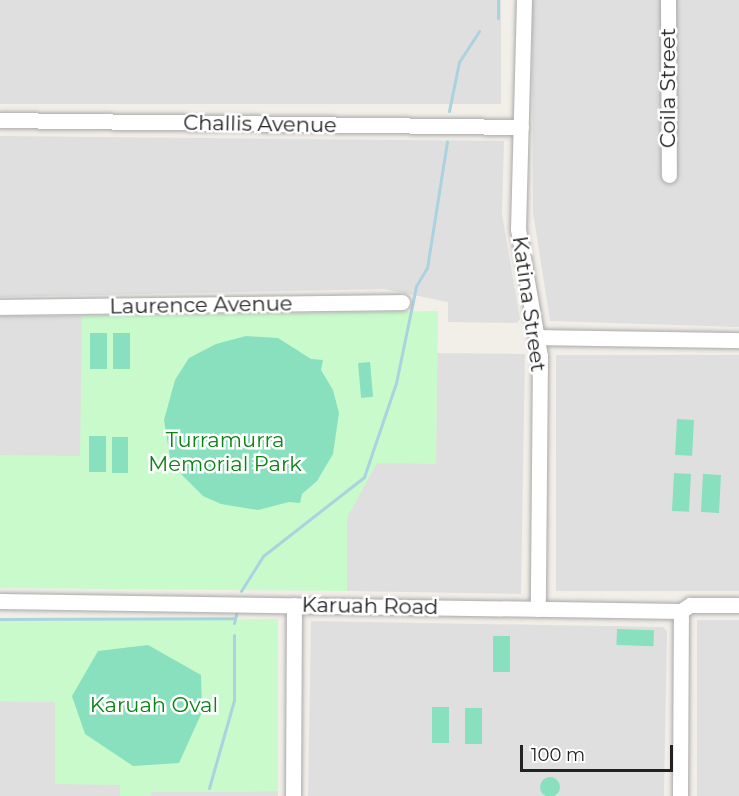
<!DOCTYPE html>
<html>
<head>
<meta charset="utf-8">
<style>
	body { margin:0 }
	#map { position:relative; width:739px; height:796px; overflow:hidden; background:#f2efe9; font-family:Montserrat,sans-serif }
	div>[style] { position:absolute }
	.residential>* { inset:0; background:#e0dfdf; transform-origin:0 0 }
	.park>* { inset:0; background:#c8facc }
	.pitch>* { inset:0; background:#88e0be; transform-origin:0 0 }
	.round { border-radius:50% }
	.stream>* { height:3px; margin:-1.5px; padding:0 1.5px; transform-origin:1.5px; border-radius:1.5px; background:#aad3df }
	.roads { filter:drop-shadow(0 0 2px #a9a9a9) drop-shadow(0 0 2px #a9a9a9) }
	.minor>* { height:15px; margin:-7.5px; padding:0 7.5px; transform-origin:7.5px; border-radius:7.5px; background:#fff }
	span { translate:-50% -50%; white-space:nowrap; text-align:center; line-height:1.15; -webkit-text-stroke:5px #fff; paint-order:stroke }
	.street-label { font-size:21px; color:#222 }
	.park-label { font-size:21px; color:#0c8416 }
	.scale { position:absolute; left:520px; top:745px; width:153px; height:27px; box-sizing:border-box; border:3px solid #222; border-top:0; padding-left:8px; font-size:18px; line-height:21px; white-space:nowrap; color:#222; -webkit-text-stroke:4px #fff; paint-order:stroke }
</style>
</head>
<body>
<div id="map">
	<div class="residential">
		<div style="left:0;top:0;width:501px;height:104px"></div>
		<div style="clip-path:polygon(532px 0,739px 0,739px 327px,550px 321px,533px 212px)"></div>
		<div style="clip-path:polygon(0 136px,504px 141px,502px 214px,520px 319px,517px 323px,448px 322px,448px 302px,384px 289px,0 297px)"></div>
		<div style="left:82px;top:316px;width:141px;height:82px;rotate:90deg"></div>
		<div style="clip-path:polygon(437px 353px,525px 354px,521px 594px,347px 591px,347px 517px,377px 462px,436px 463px)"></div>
		<div style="left:556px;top:355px;width:183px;height:236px"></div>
		<div style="left:739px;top:620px;width:176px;height:42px;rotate:90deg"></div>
		<div style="clip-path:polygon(311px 621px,663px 627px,667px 631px,664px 796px,308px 796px)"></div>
		<div style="clip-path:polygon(0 701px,55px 702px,120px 785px,120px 796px,0 796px)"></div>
		<div style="clip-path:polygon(278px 791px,278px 796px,151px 796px,151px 792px)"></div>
	</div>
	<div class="park">
		<div style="clip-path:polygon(438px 311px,436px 464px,377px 463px,347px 518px,347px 591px,0 588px,0 455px,80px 456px,82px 316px)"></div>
		<div style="clip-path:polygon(278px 619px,278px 791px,152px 792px,151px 796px,120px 796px,120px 785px,55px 784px,55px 702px,0 701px,0 621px)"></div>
	</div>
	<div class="pitch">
		<div style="left:90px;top:333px;width:17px;height:36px"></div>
		<div style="left:113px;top:333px;width:17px;height:36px"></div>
		<div style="clip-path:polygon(246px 336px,278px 338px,311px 359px,323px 360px,321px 370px,333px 390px,339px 413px,333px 454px,317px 481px,302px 494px,300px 503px,289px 502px,258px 510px,221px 504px,203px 496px,171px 464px,164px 420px,175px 380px,189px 358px,216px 344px)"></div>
		<div style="left:370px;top:362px;width:35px;height:12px;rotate:85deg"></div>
		<div style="left:677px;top:419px;width:17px;height:36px;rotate:3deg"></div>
		<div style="left:89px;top:436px;width:17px;height:36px"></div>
		<div style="left:112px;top:437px;width:16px;height:36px"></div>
		<div style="left:674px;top:473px;width:17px;height:38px;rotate:3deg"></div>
		<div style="left:703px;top:474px;width:18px;height:38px;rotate:3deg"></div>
		<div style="left:617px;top:629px;width:37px;height:16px;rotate:2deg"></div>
		<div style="left:493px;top:636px;width:17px;height:36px"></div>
		<div style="clip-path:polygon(148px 645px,201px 675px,202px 712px,179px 763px,133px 766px,85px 734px,72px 696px,98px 651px)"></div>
		<div style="left:432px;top:707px;width:17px;height:36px"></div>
		<div style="left:465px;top:708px;width:17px;height:36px"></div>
		<div class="round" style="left:540px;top:777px;width:20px;height:20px"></div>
	</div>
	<div class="stream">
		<div style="left:498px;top:18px;width:18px;rotate:-90deg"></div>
		<div style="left:449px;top:111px;width:50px;rotate:-78.5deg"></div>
		<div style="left:459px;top:62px;width:37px;rotate:-57deg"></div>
		<div style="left:241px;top:591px;width:41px;rotate:-57.8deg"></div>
		<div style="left:263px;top:556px;width:128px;rotate:-38deg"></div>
		<div style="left:364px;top:477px;width:99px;rotate:-71.2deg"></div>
		<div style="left:396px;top:383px;width:99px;rotate:-78.3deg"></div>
		<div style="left:416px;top:286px;width:21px;rotate:-59deg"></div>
		<div style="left:427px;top:268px;width:128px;rotate:-81deg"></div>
		<div style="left:0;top:619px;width:235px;rotate:-0.2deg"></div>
		<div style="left:234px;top:623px;width:13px;rotate:-77deg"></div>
		<div style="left:209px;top:788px;width:91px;rotate:-74.1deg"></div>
		<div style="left:234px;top:700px;width:65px;rotate:-90deg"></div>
	</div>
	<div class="roads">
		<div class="minor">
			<div style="left:524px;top:0;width:229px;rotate:91.5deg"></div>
			<div style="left:518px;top:229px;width:129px;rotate:80.2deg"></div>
			<div style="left:540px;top:356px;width:253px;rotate:90.5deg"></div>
			<div style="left:668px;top:0;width:175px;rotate:89.7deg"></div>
			<div style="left:0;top:120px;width:521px;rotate:0.77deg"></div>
			<div style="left:0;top:307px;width:402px;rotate:-0.7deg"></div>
			<div style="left:538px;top:337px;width:201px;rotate:0.9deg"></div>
			<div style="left:0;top:601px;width:681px;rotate:0.84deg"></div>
			<div style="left:681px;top:611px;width:11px;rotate:-34deg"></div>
			<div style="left:690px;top:605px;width:49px"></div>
			<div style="left:293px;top:796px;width:191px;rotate:-89.7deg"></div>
			<div style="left:680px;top:796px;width:185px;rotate:-89.7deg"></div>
		</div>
	</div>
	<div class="street-label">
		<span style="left:668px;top:88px;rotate:-90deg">Coila Street</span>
		<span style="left:260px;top:124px;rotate:1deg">Challis Avenue</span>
		<span style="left:529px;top:304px;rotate:82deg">Katina Street</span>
		<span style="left:201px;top:305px;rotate:-1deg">Laurence Avenue</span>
		<span style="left:370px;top:606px;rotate:1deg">Karuah Road</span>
	</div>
	<div class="park-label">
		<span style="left:225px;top:452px">Turramurra<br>Memorial Park</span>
		<span style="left:154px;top:705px">Karuah Oval</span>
	</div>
	<div class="scale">100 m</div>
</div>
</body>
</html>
